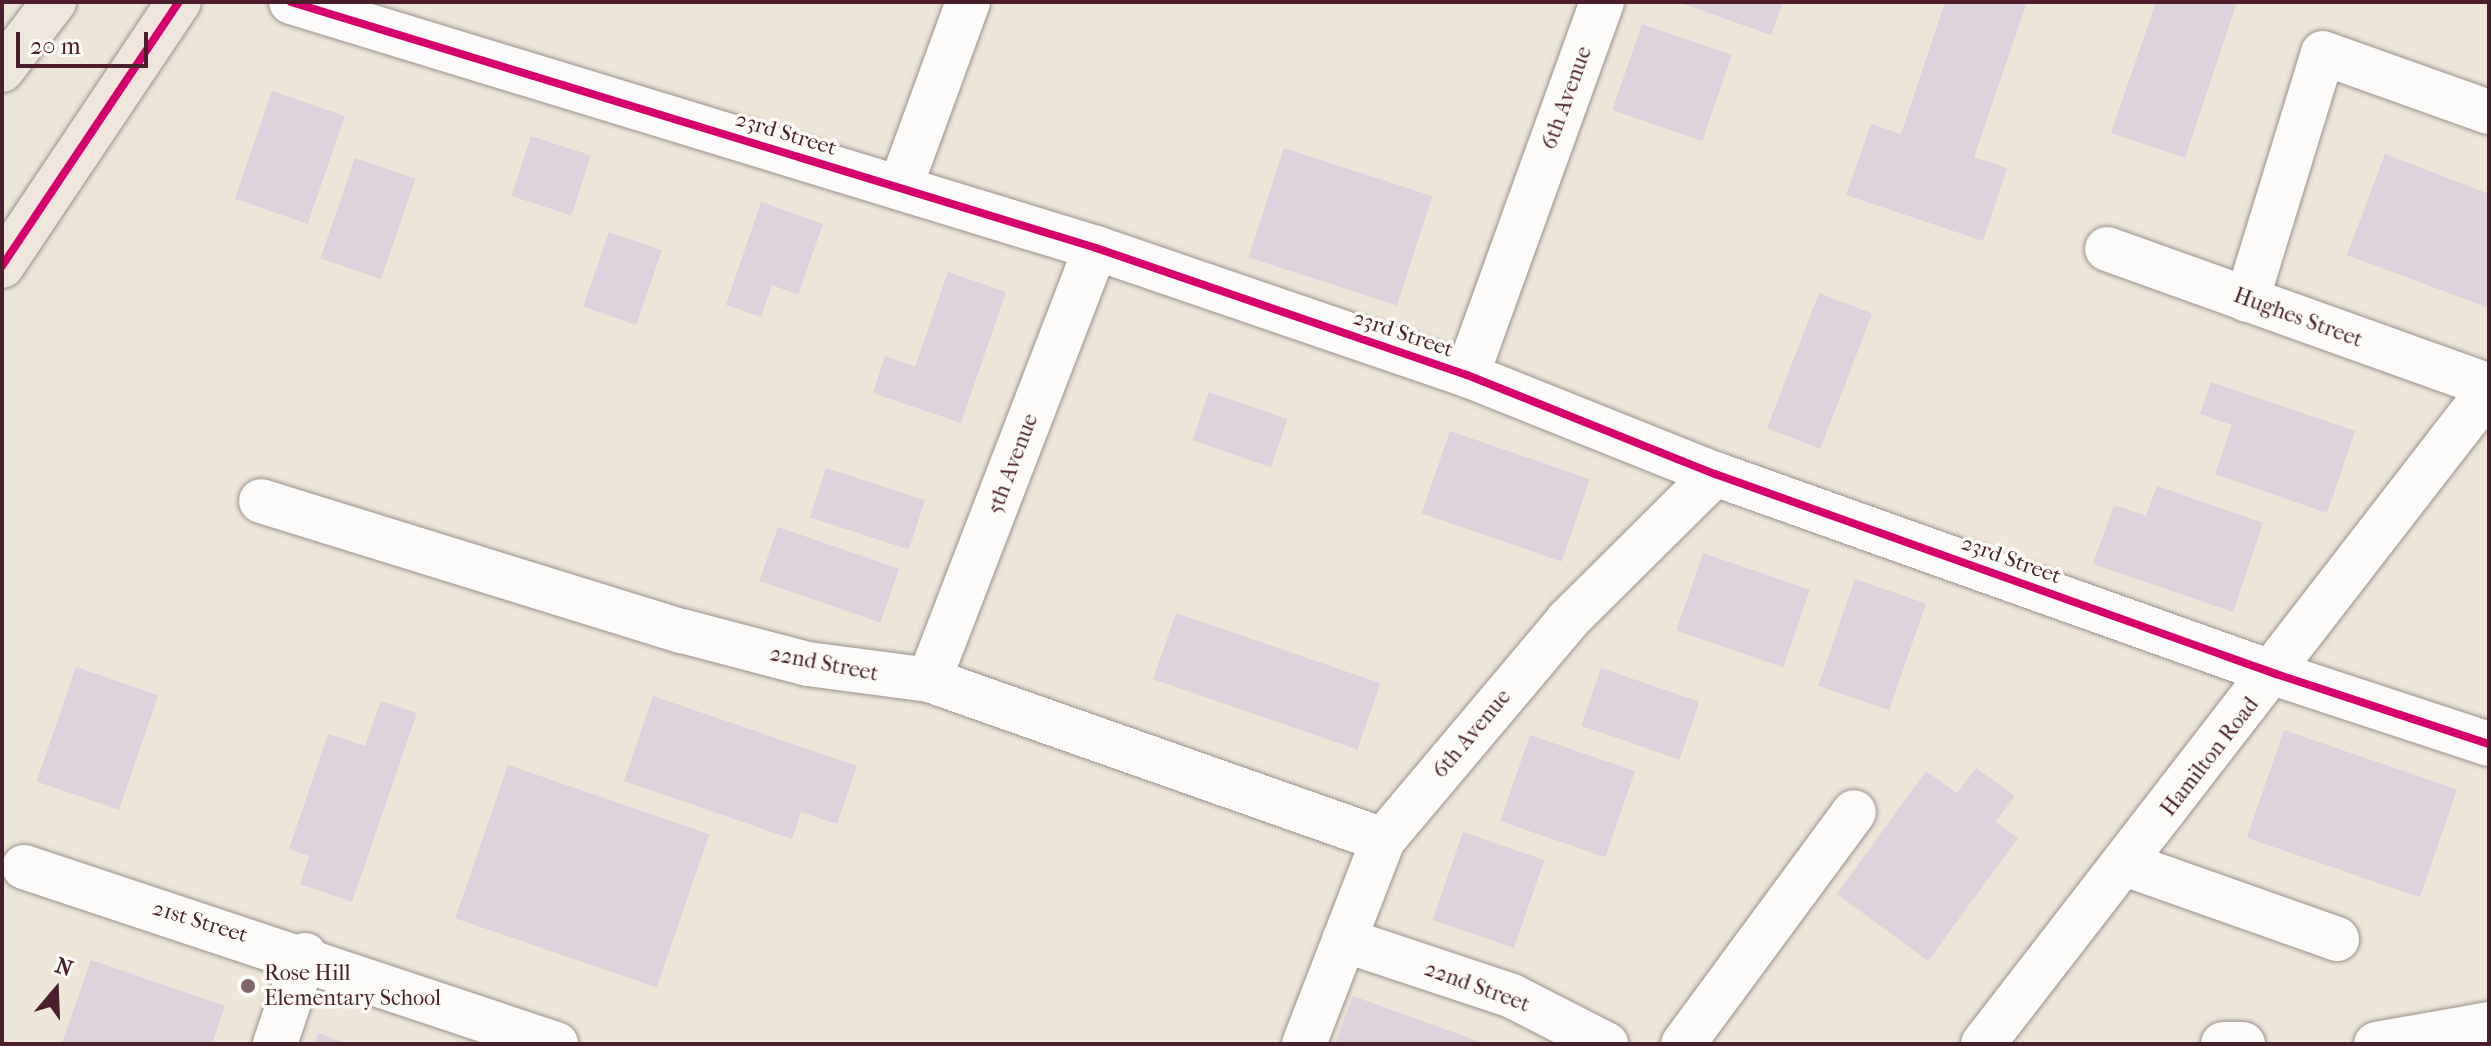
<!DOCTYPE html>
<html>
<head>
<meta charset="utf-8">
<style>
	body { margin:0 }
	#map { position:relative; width:2491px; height:1046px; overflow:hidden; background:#ede6d9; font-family:"IM FELL French Canon",serif }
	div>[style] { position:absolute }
	.building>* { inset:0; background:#dcd3dc; transform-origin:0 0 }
	.roads { filter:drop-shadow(0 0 2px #9a908b) drop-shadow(0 0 2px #9a908b) }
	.minor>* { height:44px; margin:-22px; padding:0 22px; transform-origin:22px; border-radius:22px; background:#fcfbf9 }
	.major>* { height:44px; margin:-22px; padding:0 22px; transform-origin:22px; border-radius:22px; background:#efe6de }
	.cycleway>* { height:8px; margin:-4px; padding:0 4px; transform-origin:4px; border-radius:4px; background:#d6006c }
	.dots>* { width:22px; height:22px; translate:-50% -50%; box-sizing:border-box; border:4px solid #fdfcf7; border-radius:50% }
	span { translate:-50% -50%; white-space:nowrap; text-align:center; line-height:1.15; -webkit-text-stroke:7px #fdfcf7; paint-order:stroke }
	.street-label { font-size:22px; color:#4a1f2b }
	.poi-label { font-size:22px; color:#4a1f2b }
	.left { translate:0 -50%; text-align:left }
	.frame { position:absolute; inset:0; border:4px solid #4a1f2b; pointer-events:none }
	.north { position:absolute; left:16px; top:950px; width:80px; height:80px; -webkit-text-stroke:6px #fdfcf7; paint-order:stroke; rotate:19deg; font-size:22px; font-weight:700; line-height:32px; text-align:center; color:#4a1f2b }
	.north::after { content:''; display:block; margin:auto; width:28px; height:36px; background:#4a1f2b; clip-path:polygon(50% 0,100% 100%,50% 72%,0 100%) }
	.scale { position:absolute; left:16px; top:32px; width:132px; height:36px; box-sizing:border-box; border:4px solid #4a1f2b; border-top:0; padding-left:10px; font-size:24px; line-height:28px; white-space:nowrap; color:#4a1f2b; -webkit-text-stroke:6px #fdfcf7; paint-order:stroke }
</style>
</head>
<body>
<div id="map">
	<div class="building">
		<div style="clip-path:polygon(1678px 2px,1783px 2px,1771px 35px)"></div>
		<div style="clip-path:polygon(1945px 2px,2027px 2px,1974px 157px,2007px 168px,1983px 241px,1846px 195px,1871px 124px,1901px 134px)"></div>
		<div style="clip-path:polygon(2156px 2px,2237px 2px,2185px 158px,2111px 133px)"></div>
		<div style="left:1642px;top:24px;width:95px;height:91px;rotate:19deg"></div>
		<div style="left:272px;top:91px;width:77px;height:114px;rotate:19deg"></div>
		<div style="left:531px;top:136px;width:63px;height:63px;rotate:18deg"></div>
		<div style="left:1284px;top:148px;width:156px;height:115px;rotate:18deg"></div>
		<div style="clip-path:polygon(2385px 154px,2489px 194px,2489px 308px,2347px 255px)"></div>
		<div style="left:355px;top:158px;width:64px;height:106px;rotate:19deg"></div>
		<div style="clip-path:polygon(761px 202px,823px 224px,798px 295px,772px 285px,761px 317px,726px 305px)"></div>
		<div style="left:609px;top:232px;width:56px;height:79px;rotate:19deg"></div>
		<div style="clip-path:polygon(948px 272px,1006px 292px,961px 423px,873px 393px,885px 356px,915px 367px)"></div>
		<div style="left:1819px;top:293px;width:57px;height:145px;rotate:21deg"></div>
		<div style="clip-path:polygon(2211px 382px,2355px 431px,2327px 513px,2215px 474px,2232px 425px,2200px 414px)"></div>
		<div style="left:1209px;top:392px;width:83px;height:51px;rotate:19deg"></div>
		<div style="left:1450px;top:431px;width:148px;height:87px;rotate:19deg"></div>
		<div style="left:826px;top:468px;width:104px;height:52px;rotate:18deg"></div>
		<div style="clip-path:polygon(2157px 486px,2263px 523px,2233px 612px,2093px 564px,2114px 505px,2146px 516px)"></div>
		<div style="left:778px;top:527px;width:128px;height:57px;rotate:19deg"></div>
		<div style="left:1703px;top:553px;width:113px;height:82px;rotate:19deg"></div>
		<div style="left:1855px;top:579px;width:75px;height:113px;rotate:19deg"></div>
		<div style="left:1176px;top:613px;width:216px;height:70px;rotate:19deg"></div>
		<div style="left:76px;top:667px;width:87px;height:121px;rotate:19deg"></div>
		<div style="left:1601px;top:668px;width:104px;height:61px;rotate:19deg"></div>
		<div style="clip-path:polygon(653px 696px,857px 766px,837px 824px,801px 812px,792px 839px,624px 781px)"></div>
		<div style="clip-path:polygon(381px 701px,417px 713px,352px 902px,300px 884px,309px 856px,289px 849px,328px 734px,365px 746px)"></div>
		<div style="left:2284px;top:730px;width:183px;height:114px;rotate:19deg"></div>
		<div style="left:1530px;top:735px;width:111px;height:91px;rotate:19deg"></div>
		<div style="left:508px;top:765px;width:213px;height:162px;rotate:19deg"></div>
		<div style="clip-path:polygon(1976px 768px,2015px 796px,1995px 822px,2018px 838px,1928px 961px,1837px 894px,1926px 771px,1957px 793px)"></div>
		<div style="left:1463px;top:832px;width:86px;height:93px;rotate:19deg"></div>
		<div style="clip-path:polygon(91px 960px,225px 1006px,212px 1044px,62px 1043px)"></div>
		<div style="clip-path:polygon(1353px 996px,1486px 1044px,1335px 1044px)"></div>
		<div style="clip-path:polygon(318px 1033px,348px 1044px,314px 1044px)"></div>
	</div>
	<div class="roads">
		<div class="minor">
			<div style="left:291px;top:2px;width:842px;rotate:16.99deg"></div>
			<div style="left:1096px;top:248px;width:392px;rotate:18.9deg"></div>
			<div style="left:1467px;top:375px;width:267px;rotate:21.8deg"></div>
			<div style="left:1715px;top:474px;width:596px;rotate:19.62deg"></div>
			<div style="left:2276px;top:674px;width:224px;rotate:18.2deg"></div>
			<div style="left:900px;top:188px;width:198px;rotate:-69.9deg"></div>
			<div style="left:2107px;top:249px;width:406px;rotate:19.7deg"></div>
			<div style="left:2247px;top:300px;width:258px;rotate:-72.9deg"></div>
			<div style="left:2323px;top:53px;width:176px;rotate:19.6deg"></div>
			<div style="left:1467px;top:375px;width:397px;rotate:-70.1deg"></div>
			<div style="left:261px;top:501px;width:441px;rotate:17.2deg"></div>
			<div style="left:682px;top:631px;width:130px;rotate:14.7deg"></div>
			<div style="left:808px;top:664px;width:122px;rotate:7.5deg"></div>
			<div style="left:929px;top:680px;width:481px;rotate:19.4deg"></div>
			<div style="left:929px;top:680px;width:463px;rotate:-68.9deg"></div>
			<div style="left:2125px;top:864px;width:225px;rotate:19.5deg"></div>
			<div style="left:24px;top:867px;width:561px;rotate:18.4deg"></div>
			<div style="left:1344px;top:940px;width:177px;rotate:18.4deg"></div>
			<div style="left:1512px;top:996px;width:106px;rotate:27.1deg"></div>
			<div style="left:275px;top:1044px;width:94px;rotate:-71.4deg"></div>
			<div style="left:1304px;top:1044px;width:219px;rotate:-68.8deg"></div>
			<div style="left:1383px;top:840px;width:287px;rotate:-49.9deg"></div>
			<div style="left:1568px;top:620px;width:207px;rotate:-44.8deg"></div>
			<div style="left:1683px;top:1044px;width:288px;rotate:-53.6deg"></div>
			<div style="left:1983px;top:1044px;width:827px;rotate:-52.27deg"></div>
			<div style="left:2223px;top:1044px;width:20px"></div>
			<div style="left:2376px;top:1044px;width:115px;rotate:-10deg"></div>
		</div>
		<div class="major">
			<div style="left:2px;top:70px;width:86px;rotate:-52.6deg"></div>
			<div style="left:2px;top:266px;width:318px;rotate:-56.2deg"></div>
		</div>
	</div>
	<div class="cycleway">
		<div style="left:291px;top:2px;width:842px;rotate:16.99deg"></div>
		<div style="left:1096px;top:248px;width:392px;rotate:18.9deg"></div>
		<div style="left:1467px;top:375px;width:267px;rotate:21.8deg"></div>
		<div style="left:1715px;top:474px;width:596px;rotate:19.62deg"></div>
		<div style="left:2276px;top:674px;width:224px;rotate:18.2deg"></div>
		<div style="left:2px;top:266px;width:318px;rotate:-56.2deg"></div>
	</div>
	<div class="dots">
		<div style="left:248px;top:986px;background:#836568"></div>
	</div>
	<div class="street-label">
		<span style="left:1567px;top:98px;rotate:-70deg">6th Avenue</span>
		<span style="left:786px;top:134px;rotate:17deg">23rd Street</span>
		<span style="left:2298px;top:318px;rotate:20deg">Hughes Street</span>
		<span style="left:1403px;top:334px;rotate:19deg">23rd Street</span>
		<span style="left:1013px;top:464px;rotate:-69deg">5th Avenue</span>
		<span style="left:2011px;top:560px;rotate:20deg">23rd Street</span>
		<span style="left:824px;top:664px;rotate:11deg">22nd Street</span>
		<span style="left:1472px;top:734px;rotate:-50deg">6th Avenue</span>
		<span style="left:2210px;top:757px;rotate:-52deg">Hamilton Road</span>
		<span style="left:200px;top:922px;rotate:17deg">21st Street</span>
		<span style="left:1477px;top:987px;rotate:20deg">22nd Street</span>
	</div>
	<div class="poi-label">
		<span class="left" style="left:264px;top:986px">Rose Hill<br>Elementary School</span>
	</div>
	<div class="frame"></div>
	<div class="north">N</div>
	<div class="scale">20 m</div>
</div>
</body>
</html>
